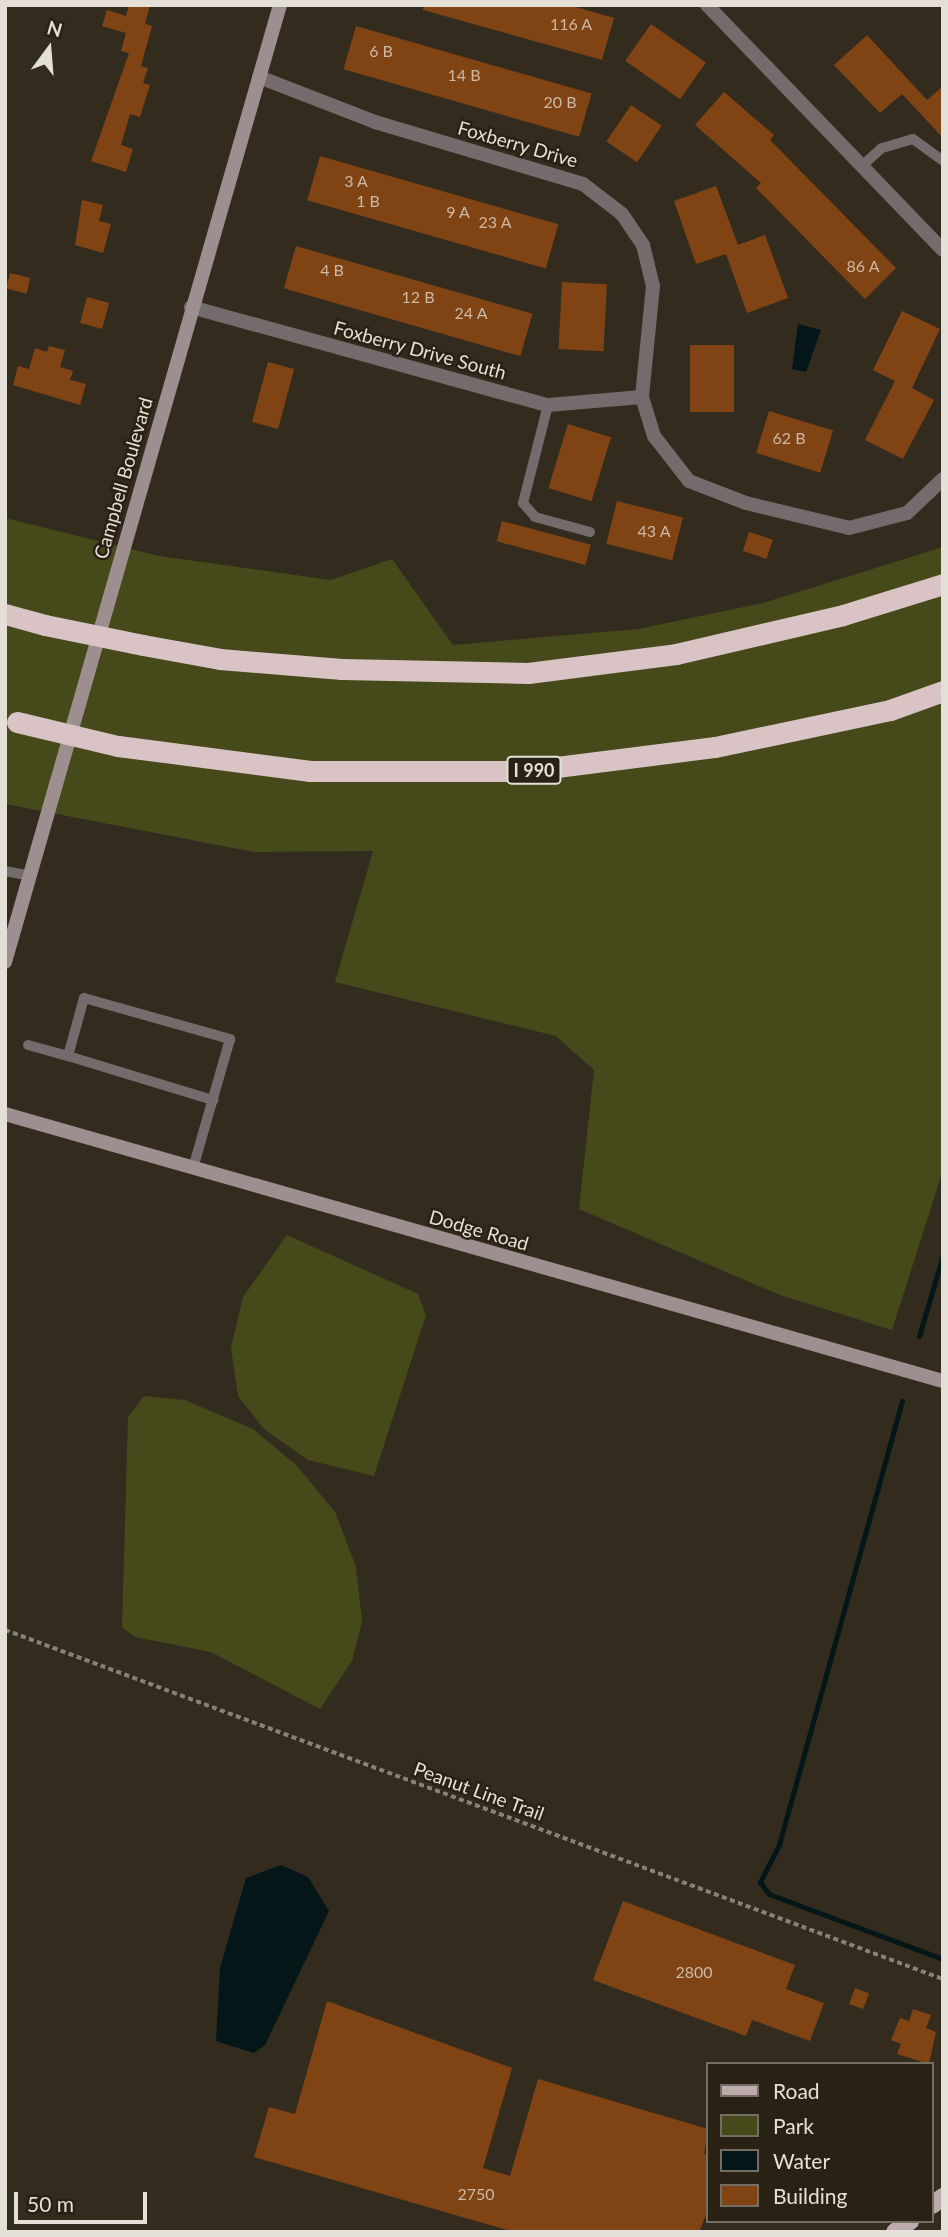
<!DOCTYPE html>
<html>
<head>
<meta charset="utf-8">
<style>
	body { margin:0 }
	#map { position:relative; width:948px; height:2237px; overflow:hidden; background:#332b1d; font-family:Lato,sans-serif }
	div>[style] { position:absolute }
	.green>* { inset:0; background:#464a1a }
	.water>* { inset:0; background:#041618 }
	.stream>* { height:5px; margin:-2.5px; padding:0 2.5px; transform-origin:2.5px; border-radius:2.5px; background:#041618 }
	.building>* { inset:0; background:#804414; transform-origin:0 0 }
	.path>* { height:3.5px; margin-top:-1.75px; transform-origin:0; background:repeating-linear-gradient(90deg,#888176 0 5px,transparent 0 8.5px) }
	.lane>* { height:10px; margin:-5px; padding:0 5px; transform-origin:5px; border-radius:5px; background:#746b6c }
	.street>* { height:14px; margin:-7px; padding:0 7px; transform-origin:7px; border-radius:7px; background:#746b6c }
	.secondary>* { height:14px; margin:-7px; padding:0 7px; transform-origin:7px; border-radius:7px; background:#9d8f90 }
	.primary>* { height:18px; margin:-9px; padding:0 9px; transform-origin:9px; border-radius:9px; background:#bdaaac }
	.highway>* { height:21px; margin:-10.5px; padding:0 10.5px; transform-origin:10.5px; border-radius:10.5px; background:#dac3c5 }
	.highway-bridge>* { height:21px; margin:-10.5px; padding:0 10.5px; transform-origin:10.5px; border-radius:10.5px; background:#dac3c5 }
	span { translate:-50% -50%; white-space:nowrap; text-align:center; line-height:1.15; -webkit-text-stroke:5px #292114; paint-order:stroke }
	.number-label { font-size:16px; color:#cbb8a6 }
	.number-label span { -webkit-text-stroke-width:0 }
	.shield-label span { padding:2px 5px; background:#292114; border:2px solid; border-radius:5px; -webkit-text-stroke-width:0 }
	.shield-label { font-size:18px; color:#e4dfd7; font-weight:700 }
	.street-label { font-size:19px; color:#e4dfd7 }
	.frame { position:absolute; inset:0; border:7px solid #e4dfd7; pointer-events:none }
	.legend { position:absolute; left:706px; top:2062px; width:228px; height:161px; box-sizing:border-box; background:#292114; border:2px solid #746d62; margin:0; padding:9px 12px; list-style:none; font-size:21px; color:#e4dfd7 }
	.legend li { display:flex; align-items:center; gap:14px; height:35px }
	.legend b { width:35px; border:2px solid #746d62 }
	.north { position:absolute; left:14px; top:14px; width:70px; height:70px; -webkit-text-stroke:5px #292114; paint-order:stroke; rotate:16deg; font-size:19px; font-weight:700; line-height:28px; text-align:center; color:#e4dfd7 }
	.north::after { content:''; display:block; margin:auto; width:24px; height:32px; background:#e4dfd7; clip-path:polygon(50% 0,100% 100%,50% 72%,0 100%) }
	.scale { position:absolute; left:14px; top:2192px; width:133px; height:32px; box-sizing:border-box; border:4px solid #e4dfd7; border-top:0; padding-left:9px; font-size:21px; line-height:24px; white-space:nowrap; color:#e4dfd7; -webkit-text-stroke:5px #292114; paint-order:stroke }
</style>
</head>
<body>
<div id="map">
	<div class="green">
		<div style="clip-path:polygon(5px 518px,159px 556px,331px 580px,392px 559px,453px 645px,638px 629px,763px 603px,943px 547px,943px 1170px,892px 1330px,780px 1295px,579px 1209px,594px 1070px,556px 1036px,335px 982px,373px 851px,254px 852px,5px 804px)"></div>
		<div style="clip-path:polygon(287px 1235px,418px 1294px,426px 1315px,374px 1476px,308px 1460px,264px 1429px,238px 1396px,231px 1348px,243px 1297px)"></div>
		<div style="clip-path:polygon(144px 1396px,185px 1400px,253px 1429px,297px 1466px,335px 1512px,356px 1567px,362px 1621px,352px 1661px,320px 1709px,211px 1652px,135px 1637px,122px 1627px,128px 1417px)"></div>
	</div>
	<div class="water">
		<div style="clip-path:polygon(798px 324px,821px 330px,806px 372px,792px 369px)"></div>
		<div style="clip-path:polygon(281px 1865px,308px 1877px,329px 1911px,265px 2045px,254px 2053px,216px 2041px,220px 1968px,246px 1878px)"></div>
	</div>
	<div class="stream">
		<div style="left:919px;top:1336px;width:84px;rotate:-73.5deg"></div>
		<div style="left:902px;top:1401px;width:461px;rotate:105.5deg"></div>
		<div style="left:779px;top:1845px;width:42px;rotate:117.2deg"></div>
		<div style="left:760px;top:1882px;width:15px;rotate:53deg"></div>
		<div style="left:769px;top:1894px;width:186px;rotate:20.5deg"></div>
	</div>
	<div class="building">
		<div style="clip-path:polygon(129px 5px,150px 5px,145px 24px,152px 26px,141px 66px,148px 68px,143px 83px,150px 85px,140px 117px,130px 114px,121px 145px,133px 149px,126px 172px,91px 161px,129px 53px,121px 51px,126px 33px,102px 26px,107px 10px,126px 16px)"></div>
		<div style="clip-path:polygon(424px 5px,569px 5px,614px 18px,602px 60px,423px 10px)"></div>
		<div style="left:651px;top:24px;width:67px;height:45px;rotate:35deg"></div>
		<div style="left:356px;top:26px;width:245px;height:45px;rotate:16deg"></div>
		<div style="clip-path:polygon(867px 35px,927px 100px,943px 86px,943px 138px,902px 94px,880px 113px,834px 65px)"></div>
		<div style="clip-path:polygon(724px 92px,774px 135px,770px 140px,896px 268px,865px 299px,756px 188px,761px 183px,695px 125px)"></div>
		<div style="left:631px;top:105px;width:37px;height:44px;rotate:34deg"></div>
		<div style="left:320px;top:156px;width:248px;height:46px;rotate:16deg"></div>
		<div style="clip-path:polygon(716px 186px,738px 245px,765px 235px,788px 298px,747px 313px,726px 254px,696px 264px,674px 201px)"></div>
		<div style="clip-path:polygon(82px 200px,103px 205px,99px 221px,111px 224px,103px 253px,75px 245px)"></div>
		<div style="left:296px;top:246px;width:246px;height:44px;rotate:16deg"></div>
		<div style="left:10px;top:273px;width:21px;height:16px;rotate:14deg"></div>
		<div style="left:562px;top:282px;width:45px;height:67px;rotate:3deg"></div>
		<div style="left:87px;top:297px;width:23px;height:27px;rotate:15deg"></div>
		<div style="clip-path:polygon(902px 311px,940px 329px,912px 388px,934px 400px,903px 459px,865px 440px,895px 381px,873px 370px)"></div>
		<div style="left:690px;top:345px;width:44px;height:67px"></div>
		<div style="clip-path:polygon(49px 346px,65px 350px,60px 367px,73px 371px,70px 380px,86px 384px,80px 405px,13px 385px,18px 366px,29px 369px,35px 348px,47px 352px)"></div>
		<div style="left:268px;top:362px;width:27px;height:62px;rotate:15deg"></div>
		<div style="left:769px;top:411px;width:67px;height:44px;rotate:17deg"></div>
		<div style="left:568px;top:424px;width:45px;height:67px;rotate:17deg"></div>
		<div style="left:617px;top:501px;width:68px;height:44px;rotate:14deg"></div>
		<div style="left:502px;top:521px;width:92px;height:21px;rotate:15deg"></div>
		<div style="left:749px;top:532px;width:25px;height:20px;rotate:18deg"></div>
		<div style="clip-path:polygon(623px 1901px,795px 1965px,786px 1989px,824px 2003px,810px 2041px,752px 2020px,746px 2036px,593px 1980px)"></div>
		<div style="left:855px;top:1988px;width:15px;height:17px;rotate:20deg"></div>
		<div style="clip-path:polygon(327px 2001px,512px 2068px,483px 2168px,510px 2176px,538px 2079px,708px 2129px,704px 2154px,708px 2154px,708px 2210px,699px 2232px,514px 2232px,254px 2157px,269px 2107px,295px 2114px)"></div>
		<div style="clip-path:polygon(913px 2009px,931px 2015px,926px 2028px,936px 2032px,929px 2064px,897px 2054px,901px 2044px,891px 2040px,900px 2018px,909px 2021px)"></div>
	</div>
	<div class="path">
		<div style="left:5px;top:1630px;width:1001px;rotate:20.41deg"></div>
	</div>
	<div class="lane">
		<div style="left:864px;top:164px;width:24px;rotate:-42deg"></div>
		<div style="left:882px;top:148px;width:32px;rotate:-16deg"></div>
		<div style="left:913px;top:139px;width:37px;rotate:36deg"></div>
		<div style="left:548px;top:405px;width:101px;rotate:104.3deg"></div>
		<div style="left:523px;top:503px;width:18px;rotate:49deg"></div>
		<div style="left:535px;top:517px;width:57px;rotate:15.3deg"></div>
		<div style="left:5px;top:871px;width:25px;rotate:11deg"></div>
		<div style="left:28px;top:1045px;width:41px;rotate:15.4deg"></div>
		<div style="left:68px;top:1056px;width:60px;rotate:-74.6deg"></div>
		<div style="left:84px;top:998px;width:152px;rotate:15.7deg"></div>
		<div style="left:230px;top:1039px;width:134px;rotate:106deg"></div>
		<div style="left:68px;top:1056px;width:152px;rotate:16.9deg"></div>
	</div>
	<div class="street">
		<div style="left:707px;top:5px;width:340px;rotate:46.1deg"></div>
		<div style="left:259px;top:77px;width:124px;rotate:21.2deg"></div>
		<div style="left:375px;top:122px;width:217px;rotate:16.6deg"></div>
		<div style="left:583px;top:184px;width:49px;rotate:37.6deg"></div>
		<div style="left:622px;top:214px;width:37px;rotate:56deg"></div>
		<div style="left:643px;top:245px;width:42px;rotate:76.3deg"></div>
		<div style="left:653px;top:286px;width:112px;rotate:95.7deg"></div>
		<div style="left:642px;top:397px;width:41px;rotate:72.9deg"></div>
		<div style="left:654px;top:436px;width:57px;rotate:52.1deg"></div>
		<div style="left:689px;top:481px;width:61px;rotate:21.1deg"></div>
		<div style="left:746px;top:503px;width:106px;rotate:13.6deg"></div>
		<div style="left:849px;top:528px;width:60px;rotate:-14.5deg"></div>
		<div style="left:907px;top:513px;width:50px;rotate:-43.4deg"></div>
		<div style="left:191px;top:307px;width:370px;rotate:15.4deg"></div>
		<div style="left:548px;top:405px;width:94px;rotate:-4.9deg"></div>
	</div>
	<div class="secondary">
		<div style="left:5px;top:962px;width:996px;rotate:-73.97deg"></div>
		<div style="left:5px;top:1114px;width:975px;rotate:15.89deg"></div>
	</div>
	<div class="primary">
		<div style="left:932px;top:2205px;width:14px;rotate:-36deg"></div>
		<div style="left:895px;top:2232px;width:19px;rotate:-36deg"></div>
	</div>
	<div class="highway">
		<div style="left:5px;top:614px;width:41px;rotate:15.4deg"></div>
		<div style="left:143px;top:645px;width:78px;rotate:10.3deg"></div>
		<div style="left:220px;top:659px;width:122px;rotate:4.7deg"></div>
		<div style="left:342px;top:669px;width:186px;rotate:1.2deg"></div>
		<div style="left:528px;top:673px;width:149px;rotate:-7.3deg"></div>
		<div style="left:676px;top:654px;width:171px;rotate:-13.1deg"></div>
		<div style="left:843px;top:615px;width:105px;rotate:-17.2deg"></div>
		<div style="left:118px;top:746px;width:194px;rotate:7.4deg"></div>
		<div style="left:310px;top:771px;width:215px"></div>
		<div style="left:525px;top:771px;width:192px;rotate:-7.2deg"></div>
		<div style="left:715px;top:747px;width:179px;rotate:-11.9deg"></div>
		<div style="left:890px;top:710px;width:56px;rotate:-19.7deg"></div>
	</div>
	<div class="highway-bridge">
		<div style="left:45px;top:625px;width:100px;rotate:11.5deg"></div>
		<div style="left:17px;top:722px;width:104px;rotate:13.4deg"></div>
	</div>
	<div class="number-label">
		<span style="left:571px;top:24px">116 A</span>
		<span style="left:381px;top:51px">6 B</span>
		<span style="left:464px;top:75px">14 B</span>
		<span style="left:560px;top:102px">20 B</span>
		<span style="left:356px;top:181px">3 A</span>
		<span style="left:368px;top:201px">1 B</span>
		<span style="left:458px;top:212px">9 A</span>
		<span style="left:495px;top:222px">23 A</span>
		<span style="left:863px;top:266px">86 A</span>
		<span style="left:332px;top:270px">4 B</span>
		<span style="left:418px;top:297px">12 B</span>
		<span style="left:471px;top:313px">24 A</span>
		<span style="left:789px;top:438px">62 B</span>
		<span style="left:654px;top:531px">43 A</span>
		<span style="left:694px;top:1972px">2800</span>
		<span style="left:476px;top:2194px">2750</span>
	</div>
	<div class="shield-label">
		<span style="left:534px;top:770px">I 990</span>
	</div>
	<div class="street-label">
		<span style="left:518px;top:144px;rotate:16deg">Foxberry Drive</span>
		<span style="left:420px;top:350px;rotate:15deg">Foxberry Drive South</span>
		<span style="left:123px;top:478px;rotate:-74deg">Campbell Boulevard</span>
		<span style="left:479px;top:1230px;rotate:16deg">Dodge Road</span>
		<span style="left:479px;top:1791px;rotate:20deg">Peanut Line Trail</span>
	</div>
	<div class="frame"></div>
	<ul class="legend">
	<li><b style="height:9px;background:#bdaaac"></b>Road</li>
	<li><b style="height:19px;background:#464a1a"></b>Park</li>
	<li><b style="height:19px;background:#041618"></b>Water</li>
	<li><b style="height:19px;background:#804414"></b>Building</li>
	</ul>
	<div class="north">N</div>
	<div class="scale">50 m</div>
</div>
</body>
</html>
